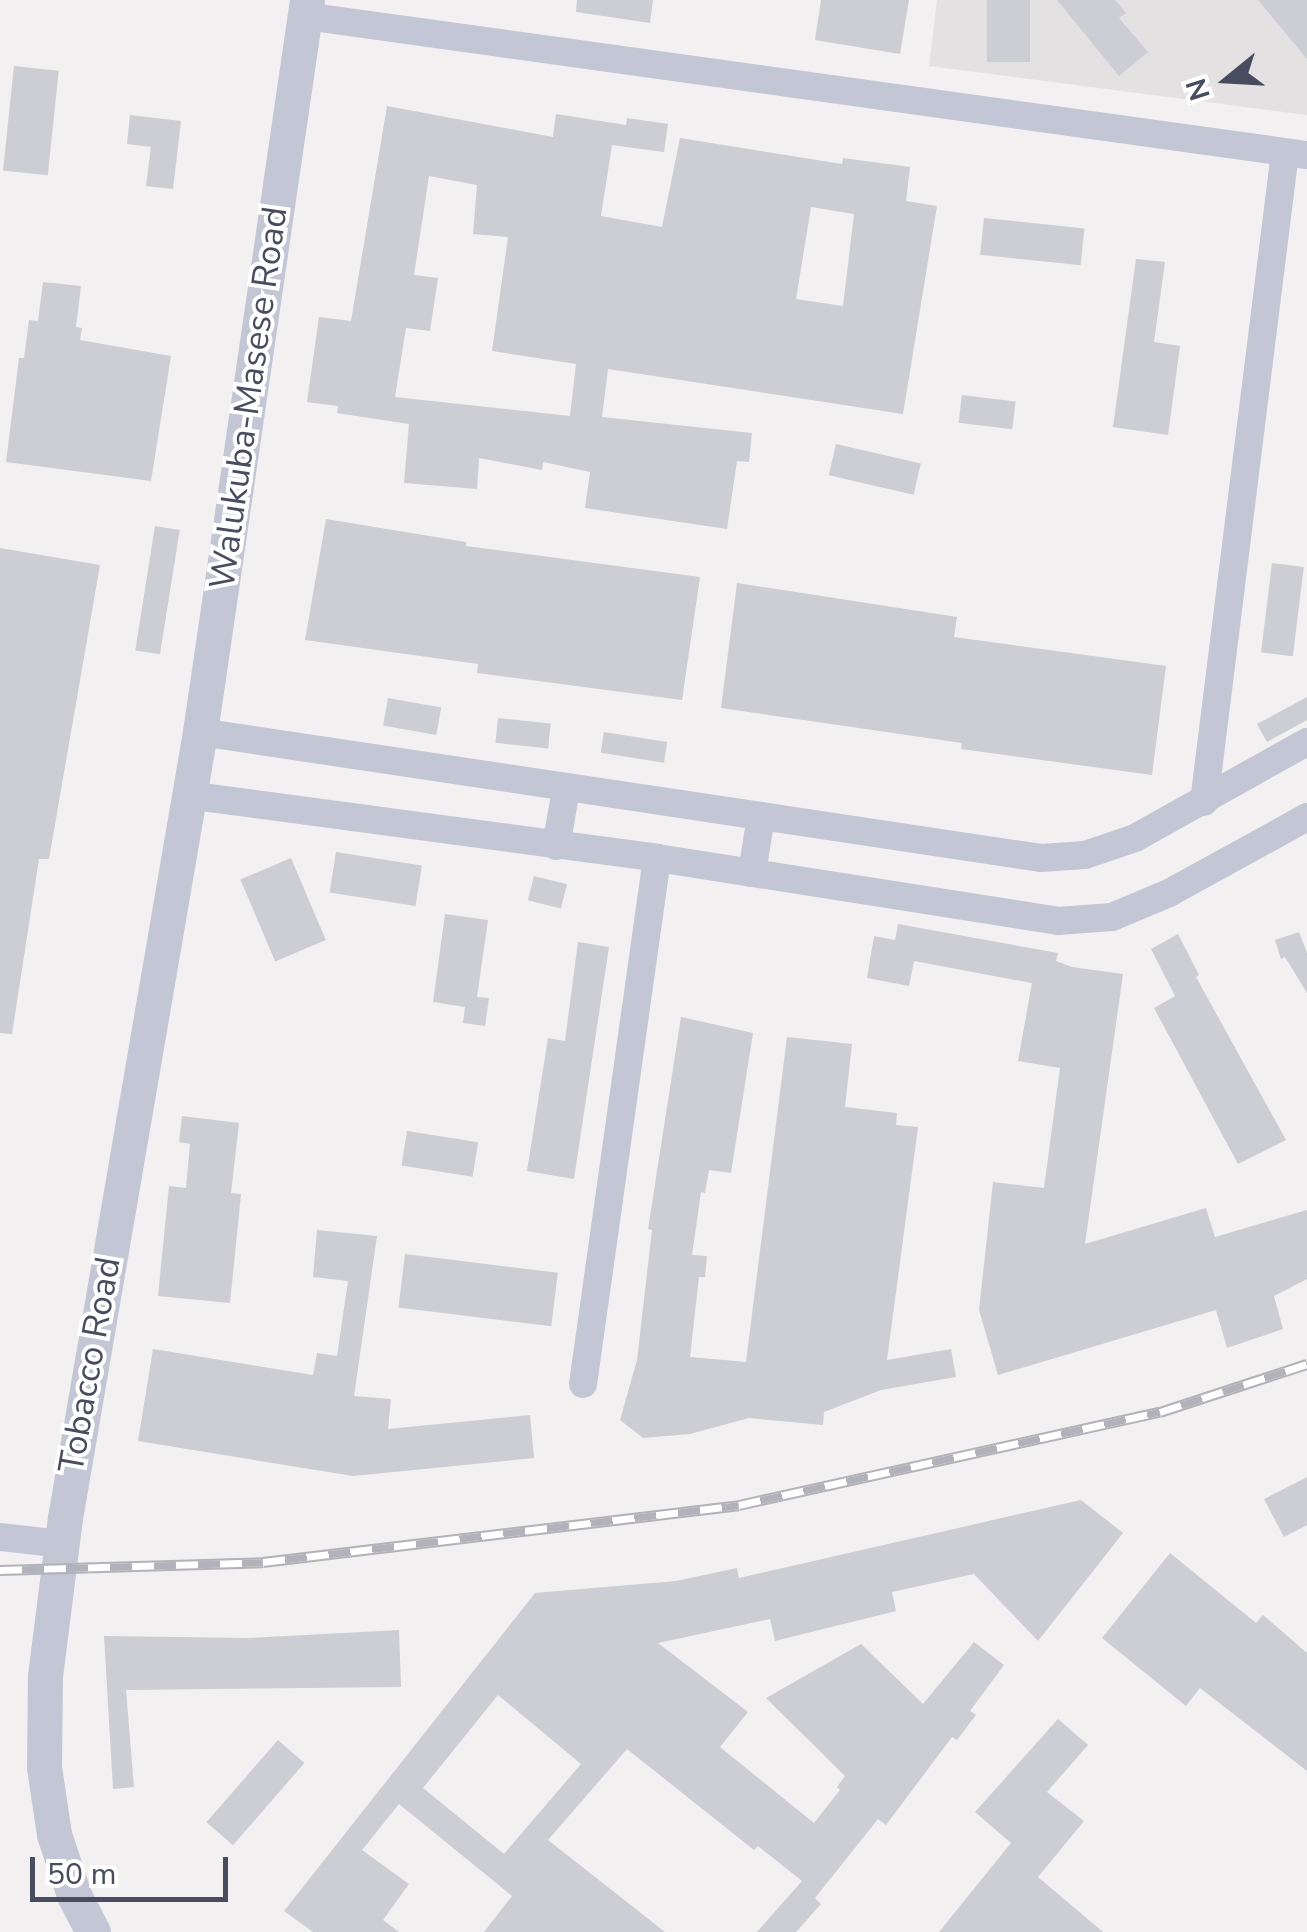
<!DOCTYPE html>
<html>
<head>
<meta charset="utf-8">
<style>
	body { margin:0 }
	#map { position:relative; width:1307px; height:1932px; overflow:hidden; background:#f2f0f0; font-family:"Nunito Sans",sans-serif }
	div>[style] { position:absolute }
	.education>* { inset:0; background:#e3e1e2 }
	.building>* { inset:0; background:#ccced4; transform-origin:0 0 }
	.minor>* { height:28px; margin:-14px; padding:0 14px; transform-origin:14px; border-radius:14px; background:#c3c7d5 }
	.tertiary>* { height:35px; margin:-17.5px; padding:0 17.5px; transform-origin:17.5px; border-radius:17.5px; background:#c3c7d5 }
	.rail>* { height:11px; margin-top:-5.5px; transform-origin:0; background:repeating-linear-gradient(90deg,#fff 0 22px,#b2b2ba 0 44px); box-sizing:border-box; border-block:2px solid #b2b2ba }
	span { translate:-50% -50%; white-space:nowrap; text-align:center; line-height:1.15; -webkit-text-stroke:8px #fff; paint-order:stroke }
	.street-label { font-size:35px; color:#474c5e }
	.north { position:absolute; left:1177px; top:30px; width:100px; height:100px; -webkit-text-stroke:8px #fff; paint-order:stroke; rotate:252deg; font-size:28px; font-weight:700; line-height:40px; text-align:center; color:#474c5e }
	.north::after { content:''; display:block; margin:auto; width:35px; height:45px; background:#474c5e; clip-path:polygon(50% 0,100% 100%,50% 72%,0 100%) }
	.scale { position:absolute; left:30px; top:1857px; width:198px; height:45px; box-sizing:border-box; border:5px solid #474c5e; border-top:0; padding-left:12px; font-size:30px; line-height:35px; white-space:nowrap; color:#474c5e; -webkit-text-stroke:8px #fff; paint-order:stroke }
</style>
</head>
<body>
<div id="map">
	<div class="education">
		<div style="clip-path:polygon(937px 0,1307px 0,1307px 115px,929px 66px)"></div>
	</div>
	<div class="building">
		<div style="clip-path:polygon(577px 0,653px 0,650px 23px,576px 12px)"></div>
		<div style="clip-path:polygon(821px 0,909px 0,900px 54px,815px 40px)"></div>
		<div style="left:987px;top:0;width:43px;height:62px"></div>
		<div style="clip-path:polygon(1057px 0,1115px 0,1126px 13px,1119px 18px,1148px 52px,1119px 76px)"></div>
		<div style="clip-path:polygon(1258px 0,1307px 0,1307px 59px)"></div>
		<div style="left:14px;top:66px;width:45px;height:105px;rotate:6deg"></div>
		<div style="clip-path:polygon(evenodd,387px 106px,553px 137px,556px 114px,626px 125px,627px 118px,668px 124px,664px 152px,612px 145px,601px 216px,662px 227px,680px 138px,842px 164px,843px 158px,910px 167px,906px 201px,937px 206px,903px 414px,608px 369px,602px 417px,752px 433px,749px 462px,737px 461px,727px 529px,585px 508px,590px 472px,543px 462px,542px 470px,479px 458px,477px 489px,404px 483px,409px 424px,337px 413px,338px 406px,307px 402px,319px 317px,351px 321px,387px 106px,429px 176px,477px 185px,473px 234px,508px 237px,492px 351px,576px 364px,570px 416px,395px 397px,406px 328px,430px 331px,438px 278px,414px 275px,429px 176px,387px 106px,811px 207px,854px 214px,843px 306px,796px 299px,811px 207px)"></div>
		<div style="clip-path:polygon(130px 115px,181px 121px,173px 189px,146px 186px,151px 147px,127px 144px)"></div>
		<div style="left:984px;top:218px;width:101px;height:37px;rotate:6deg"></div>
		<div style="clip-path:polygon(1136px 259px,1165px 262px,1154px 342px,1180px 346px,1168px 435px,1113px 427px)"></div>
		<div style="clip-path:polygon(43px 282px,81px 286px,76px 327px,82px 328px,80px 340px,171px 356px,151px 481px,6px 462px,19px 358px,24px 358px,29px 320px,38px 321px)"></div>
		<div style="left:962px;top:395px;width:54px;height:28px;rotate:7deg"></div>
		<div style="left:836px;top:444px;width:87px;height:32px;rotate:13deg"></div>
		<div style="clip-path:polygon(326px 519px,466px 542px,466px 546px,700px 577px,682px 700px,477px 673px,478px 664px,305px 640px)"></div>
		<div style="left:155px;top:526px;width:25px;height:126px;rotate:9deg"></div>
		<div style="clip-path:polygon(0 548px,100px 565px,49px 859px,39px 859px,12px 1034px,0 1033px)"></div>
		<div style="left:1272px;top:563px;width:32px;height:90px;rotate:7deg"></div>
		<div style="clip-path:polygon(737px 583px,957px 617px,954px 637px,1166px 666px,1152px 775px,961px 749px,962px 743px,721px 708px)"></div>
		<div style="clip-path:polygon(1307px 697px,1307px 720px,1267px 742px,1257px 724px)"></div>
		<div style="left:388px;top:698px;width:54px;height:28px;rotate:10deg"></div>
		<div style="left:498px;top:718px;width:53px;height:25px;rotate:6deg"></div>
		<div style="left:604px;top:732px;width:64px;height:21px;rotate:9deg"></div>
		<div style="left:336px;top:852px;width:87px;height:41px;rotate:9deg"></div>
		<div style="left:291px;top:858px;width:89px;height:55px;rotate:67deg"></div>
		<div style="left:534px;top:876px;width:34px;height:25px;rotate:14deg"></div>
		<div style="clip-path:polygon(445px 914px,488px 920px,477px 997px,489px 998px,485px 1026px,463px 1023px,465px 1007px,433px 1002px)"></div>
		<div style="clip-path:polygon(898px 924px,1058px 953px,1056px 961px,1072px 967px,1123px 974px,1085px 1244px,1206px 1208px,1215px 1237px,1307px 1210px,1307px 1279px,1274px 1296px,1283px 1329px,1227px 1348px,1216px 1310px,998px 1375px,979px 1310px,993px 1182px,1044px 1188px,1060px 1068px,1018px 1061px,1032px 983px,914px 961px,909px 986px,867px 978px,874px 936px,895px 940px)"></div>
		<div style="clip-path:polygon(1299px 932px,1307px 953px,1307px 993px,1285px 957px,1281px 959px,1275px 940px)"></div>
		<div style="clip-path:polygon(1178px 934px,1199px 975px,1196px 977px,1286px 1140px,1238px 1164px,1154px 1008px,1175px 996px,1151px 949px)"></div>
		<div style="clip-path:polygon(578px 942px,609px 947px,574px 1179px,527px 1171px,548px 1038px,565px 1041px)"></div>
		<div style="clip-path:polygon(681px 1017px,753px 1033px,731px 1173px,709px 1170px,705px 1193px,701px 1192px,692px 1255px,707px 1256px,705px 1277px,699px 1277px,690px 1357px,746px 1362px,787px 1037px,852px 1044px,845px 1107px,897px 1113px,896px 1125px,918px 1127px,887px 1360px,951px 1349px,956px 1377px,881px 1390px,824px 1412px,823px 1425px,749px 1418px,690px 1434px,643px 1438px,620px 1420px,637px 1360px,652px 1230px,648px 1229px)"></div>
		<div style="clip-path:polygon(182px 1116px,239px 1123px,231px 1193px,241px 1194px,230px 1303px,158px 1296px,169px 1186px,186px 1188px,190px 1144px,179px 1142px)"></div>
		<div style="left:407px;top:1131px;width:72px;height:35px;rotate:9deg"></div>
		<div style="clip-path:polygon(317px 1230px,377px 1236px,354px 1396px,391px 1399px,388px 1429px,530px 1415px,534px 1458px,353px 1476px,138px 1441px,153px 1349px,313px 1375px,317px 1353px,337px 1356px,348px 1281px,313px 1277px)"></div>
		<div style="left:405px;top:1254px;width:154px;height:54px;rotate:7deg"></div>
		<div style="clip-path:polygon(1307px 1477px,1307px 1525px,1284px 1537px,1264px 1499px)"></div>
		<div style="clip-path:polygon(evenodd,1081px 1500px,1123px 1533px,1038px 1641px,974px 1574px,892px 1592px,896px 1611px,775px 1641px,770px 1619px,658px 1643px,748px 1712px,720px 1747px,814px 1823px,840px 1790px,837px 1787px,845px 1776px,766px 1698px,861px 1644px,923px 1704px,974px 1642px,1004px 1665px,970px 1711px,976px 1715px,957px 1740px,952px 1737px,886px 1825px,878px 1819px,815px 1898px,821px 1904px,796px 1932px,757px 1932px,802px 1881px,758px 1846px,754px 1850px,627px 1749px,548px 1840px,665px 1932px,484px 1932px,512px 1896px,399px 1804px,362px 1850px,409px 1884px,383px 1920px,399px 1932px,313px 1932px,284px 1911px,535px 1593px,676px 1581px,737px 1568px,739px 1578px,1081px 1500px,498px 1695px,581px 1764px,504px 1854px,423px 1788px,498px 1695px)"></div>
		<div style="clip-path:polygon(1170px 1553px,1256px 1623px,1263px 1615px,1307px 1653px,1307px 1771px,1200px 1688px,1186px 1706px,1102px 1638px)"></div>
		<div style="clip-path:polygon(399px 1630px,401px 1687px,126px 1690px,134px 1787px,113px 1789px,104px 1636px,247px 1638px)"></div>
		<div style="clip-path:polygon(1058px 1719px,1088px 1745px,1047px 1792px,1084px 1821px,1038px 1877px,1103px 1932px,939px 1932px,1011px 1843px,975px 1812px)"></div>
		<div style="left:278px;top:1740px;width:35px;height:109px;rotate:41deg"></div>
	</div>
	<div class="minor">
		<div style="left:305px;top:16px;width:1012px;rotate:7.9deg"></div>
		<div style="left:200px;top:732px;width:850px;rotate:8.52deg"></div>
		<div style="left:1041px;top:858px;width:44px;rotate:-3.9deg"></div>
		<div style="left:1085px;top:855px;width:53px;rotate:-18.8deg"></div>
		<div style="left:1135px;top:838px;width:197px;rotate:-29.2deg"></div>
		<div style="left:187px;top:795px;width:474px;rotate:7.6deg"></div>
		<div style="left:657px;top:858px;width:406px;rotate:8.9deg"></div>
		<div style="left:1058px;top:921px;width:54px;rotate:-4.2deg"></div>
		<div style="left:1112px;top:917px;width:62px;rotate:-22.8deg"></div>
		<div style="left:1169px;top:893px;width:158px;rotate:-28.8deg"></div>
		<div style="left:1204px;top:802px;width:654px;rotate:-82.89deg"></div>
		<div style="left:556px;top:846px;width:57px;rotate:-79.9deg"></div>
		<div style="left:752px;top:873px;width:58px;rotate:-81deg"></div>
		<div style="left:583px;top:1384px;width:531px;rotate:-81.99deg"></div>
		<div style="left:0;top:1537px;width:62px;rotate:6.4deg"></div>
	</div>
	<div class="tertiary">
		<div style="left:93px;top:1932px;width:42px;rotate:-117.2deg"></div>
		<div style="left:74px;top:1895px;width:64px;rotate:-108.2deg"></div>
		<div style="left:54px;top:1834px;width:68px;rotate:-98.5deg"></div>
		<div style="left:44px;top:1767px;width:91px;rotate:-89.4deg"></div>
		<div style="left:45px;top:1676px;width:159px;rotate:-82.8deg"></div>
		<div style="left:65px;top:1518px;width:798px;rotate:-80.25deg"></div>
		<div style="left:200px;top:732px;width:740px;rotate:-81.68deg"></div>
	</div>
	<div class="rail">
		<div style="left:0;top:1570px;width:263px;rotate:-1.7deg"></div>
		<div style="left:263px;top:1562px;width:479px;rotate:-6.8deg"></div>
		<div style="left:739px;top:1505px;width:431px;rotate:-12.5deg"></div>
		<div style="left:1160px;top:1412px;width:155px;rotate:-18.1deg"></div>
	</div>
	<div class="street-label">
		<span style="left:249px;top:398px;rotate:-82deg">Walukuba-Masese Road</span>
		<span style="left:90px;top:1365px;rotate:-80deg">Tobacco Road</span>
	</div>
	<div class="north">N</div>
	<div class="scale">50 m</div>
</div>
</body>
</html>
